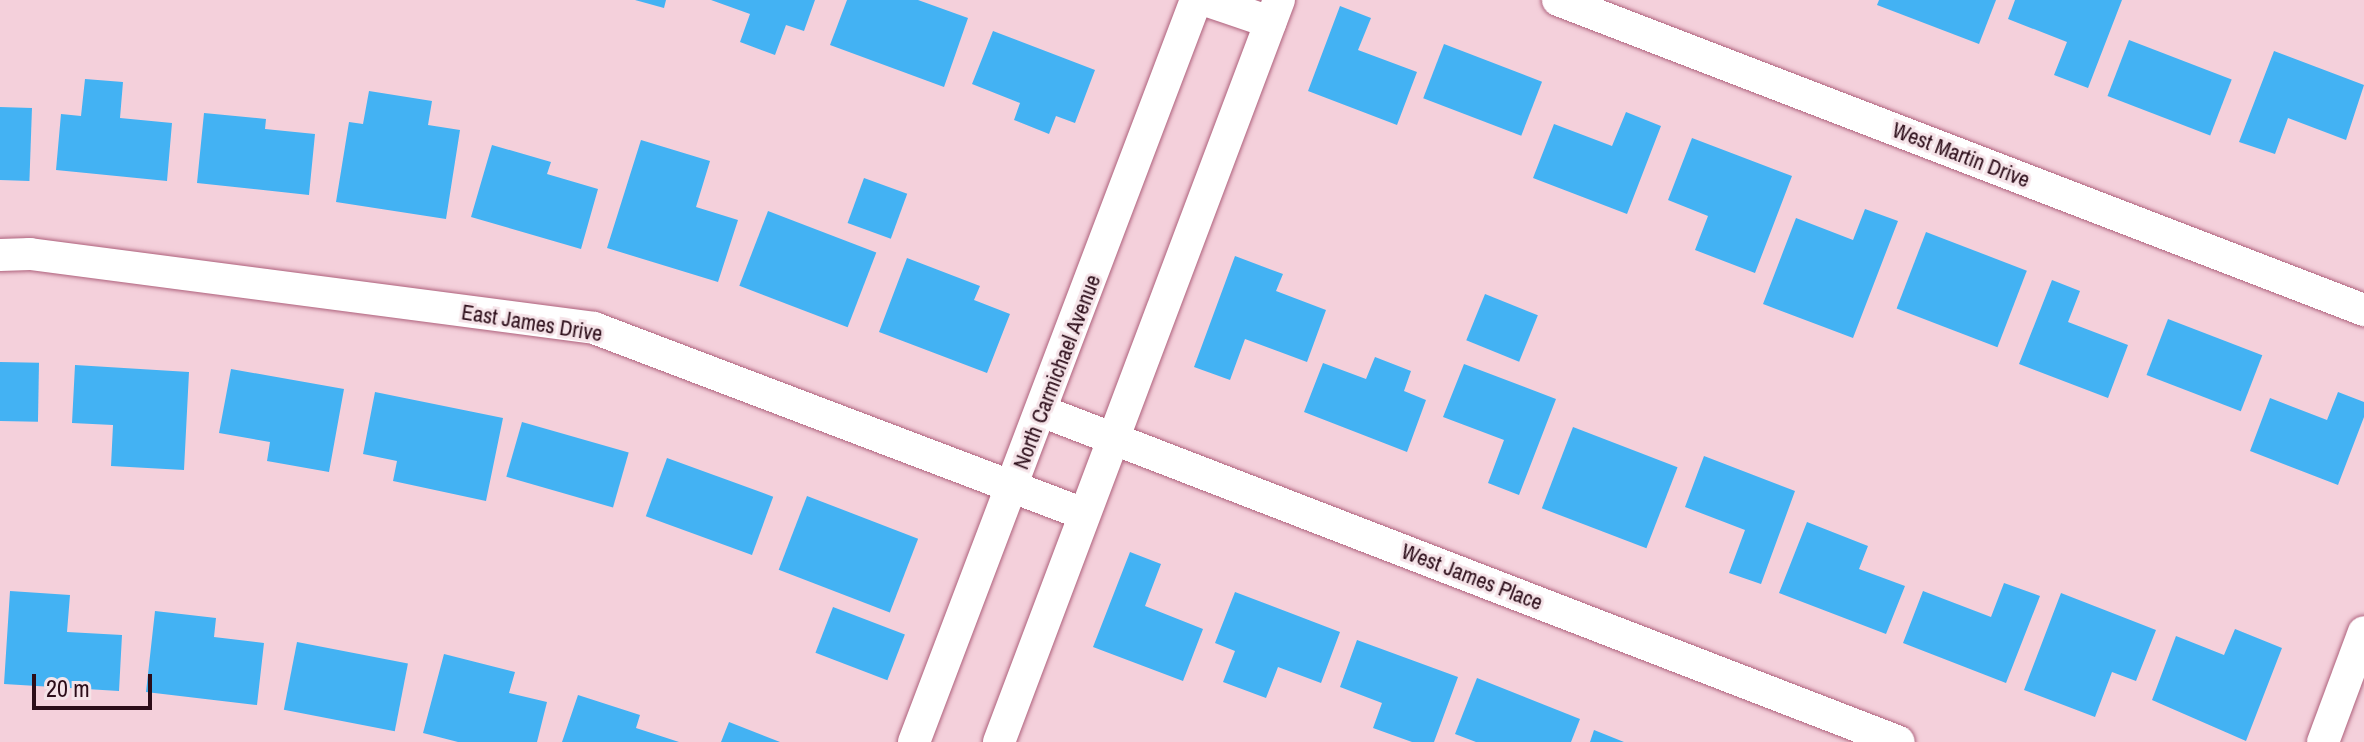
<!DOCTYPE html>
<html>
<head>
<meta charset="utf-8">
<style>
	body { margin:0 }
	#map { position:relative; width:2364px; height:742px; overflow:hidden; background:#f4d0db; font-family:"Archivo Narrow",sans-serif }
	div>[style] { position:absolute }
	.building>* { inset:0; background:#43b2f3; transform-origin:0 0 }
	.roads { filter:drop-shadow(0 0 2px #ae617c) drop-shadow(0 0 2px #ae617c) }
	.minor>* { height:32px; margin:-16px; padding:0 16px; transform-origin:16px; border-radius:16px; background:#fff }
	span { translate:-50% -50%; white-space:nowrap; text-align:center; line-height:1.15; -webkit-text-stroke:6px #f5e3e8; paint-order:stroke }
	.street-label { font-size:22px; color:#2c0d19 }
	.scale { position:absolute; left:32px; top:674px; width:120px; height:36px; box-sizing:border-box; border:4px solid #2c0d19; border-top:0; padding-left:10px; font-size:24px; line-height:28px; white-space:nowrap; color:#2c0d19; -webkit-text-stroke:6px #f5e3e8; paint-order:stroke }
</style>
</head>
<body>
<div id="map">
	<div class="building">
		<div style="clip-path:polygon(635px 0,666px 0,664px 8px)"></div>
		<div style="clip-path:polygon(711px 0,815px 0,804px 31px,786px 25px,775px 55px,740px 42px,750px 14px)"></div>
		<div style="clip-path:polygon(847px 0,918px 0,968px 18px,944px 87px,830px 45px)"></div>
		<div style="clip-path:polygon(1879px 0,1996px 0,1979px 44px,1877px 5px)"></div>
		<div style="clip-path:polygon(2015px 0,2122px 0,2088px 88px,2054px 75px,2067px 42px,2008px 19px)"></div>
		<div style="clip-path:polygon(1340px 6px,1371px 18px,1358px 50px,1417px 72px,1397px 125px,1308px 91px)"></div>
		<div style="clip-path:polygon(993px 31px,1095px 70px,1075px 123px,1056px 116px,1049px 134px,1014px 120px,1020px 103px,972px 84px)"></div>
		<div style="left:2129px;top:40px;width:110px;height:60px;rotate:21deg"></div>
		<div style="left:1444px;top:44px;width:105px;height:58px;rotate:21deg"></div>
		<div style="clip-path:polygon(2274px 51px,2364px 85px,2346px 140px,2288px 118px,2275px 154px,2239px 142px)"></div>
		<div style="clip-path:polygon(85px 79px,123px 82px,120px 118px,172px 123px,167px 181px,56px 170px,61px 114px,81px 116px)"></div>
		<div style="clip-path:polygon(369px 91px,432px 101px,428px 125px,460px 130px,446px 219px,336px 202px,349px 122px,363px 124px)"></div>
		<div style="left:0;top:107px;width:32px;height:73px;rotate:2deg"></div>
		<div style="clip-path:polygon(1626px 112px,1661px 126px,1627px 214px,1533px 178px,1554px 124px,1612px 146px)"></div>
		<div style="clip-path:polygon(204px 113px,266px 119px,265px 129px,315px 134px,309px 195px,197px 183px)"></div>
		<div style="clip-path:polygon(1692px 138px,1792px 176px,1755px 273px,1695px 250px,1708px 216px,1668px 200px)"></div>
		<div style="clip-path:polygon(641px 140px,710px 161px,696px 207px,738px 220px,718px 282px,607px 248px)"></div>
		<div style="clip-path:polygon(492px 145px,551px 162px,547px 174px,598px 189px,581px 249px,471px 217px)"></div>
		<div style="left:864px;top:178px;width:46px;height:48px;rotate:20deg"></div>
		<div style="clip-path:polygon(1865px 209px,1898px 221px,1853px 338px,1763px 304px,1796px 218px,1853px 240px)"></div>
		<div style="left:768px;top:211px;width:116px;height:80px;rotate:21deg"></div>
		<div style="left:1926px;top:232px;width:108px;height:82px;rotate:21deg"></div>
		<div style="clip-path:polygon(1235px 256px,1283px 274px,1276px 291px,1326px 310px,1307px 362px,1245px 339px,1230px 380px,1194px 367px)"></div>
		<div style="clip-path:polygon(907px 258px,980px 286px,974px 300px,1010px 314px,987px 373px,879px 332px)"></div>
		<div style="clip-path:polygon(2052px 280px,2080px 291px,2068px 322px,2128px 345px,2108px 398px,2019px 364px)"></div>
		<div style="left:1485px;top:294px;width:57px;height:50px;rotate:22deg"></div>
		<div style="left:2168px;top:319px;width:101px;height:60px;rotate:21deg"></div>
		<div style="clip-path:polygon(1375px 357px,1411px 371px,1404px 391px,1426px 400px,1407px 452px,1304px 412px,1323px 363px,1366px 379px)"></div>
		<div style="left:0;top:362px;width:39px;height:59px;rotate:1deg"></div>
		<div style="clip-path:polygon(1464px 364px,1556px 399px,1519px 495px,1488px 483px,1504px 440px,1443px 417px)"></div>
		<div style="clip-path:polygon(75px 365px,189px 372px,184px 470px,111px 466px,113px 425px,72px 423px)"></div>
		<div style="clip-path:polygon(231px 369px,344px 389px,329px 472px,267px 461px,270px 442px,219px 433px)"></div>
		<div style="clip-path:polygon(375px 392px,503px 418px,486px 501px,393px 481px,397px 461px,363px 454px)"></div>
		<div style="clip-path:polygon(2338px 392px,2364px 402px,2364px 417px,2338px 485px,2250px 451px,2270px 398px,2327px 420px)"></div>
		<div style="left:522px;top:422px;width:111px;height:57px;rotate:16deg"></div>
		<div style="left:1573px;top:427px;width:112px;height:87px;rotate:21deg"></div>
		<div style="clip-path:polygon(1704px 456px,1795px 491px,1761px 584px,1729px 573px,1745px 530px,1685px 507px)"></div>
		<div style="left:667px;top:458px;width:113px;height:62px;rotate:20deg"></div>
		<div style="left:807px;top:496px;width:119px;height:79px;rotate:21deg"></div>
		<div style="clip-path:polygon(1807px 522px,1868px 546px,1859px 569px,1905px 586px,1886px 634px,1779px 593px)"></div>
		<div style="clip-path:polygon(1130px 552px,1161px 564px,1145px 606px,1203px 629px,1183px 681px,1093px 647px)"></div>
		<div style="clip-path:polygon(2004px 583px,2040px 596px,2006px 683px,1903px 643px,1923px 591px,1991px 617px)"></div>
		<div style="clip-path:polygon(10px 591px,70px 595px,67px 632px,122px 635px,119px 691px,4px 684px)"></div>
		<div style="clip-path:polygon(1235px 592px,1340px 632px,1321px 683px,1278px 667px,1266px 698px,1223px 682px,1235px 651px,1215px 643px)"></div>
		<div style="clip-path:polygon(2061px 593px,2156px 630px,2136px 681px,2112px 672px,2095px 717px,2024px 690px)"></div>
		<div style="left:833px;top:607px;width:77px;height:49px;rotate:21deg"></div>
		<div style="clip-path:polygon(155px 611px,216px 618px,214px 637px,264px 643px,257px 705px,146px 692px)"></div>
		<div style="clip-path:polygon(2235px 629px,2282px 648px,2246px 741px,2152px 700px,2176px 636px,2224px 655px)"></div>
		<div style="clip-path:polygon(1357px 640px,1458px 677px,1434px 742px,1412px 742px,1373px 728px,1382px 703px,1340px 687px)"></div>
		<div style="left:297px;top:642px;width:113px;height:69px;rotate:11deg"></div>
		<div style="clip-path:polygon(444px 654px,515px 672px,509px 693px,547px 702px,537px 742px,458px 742px,423px 733px)"></div>
		<div style="clip-path:polygon(1477px 678px,1580px 719px,1571px 742px,1476px 742px,1455px 734px)"></div>
		<div style="clip-path:polygon(578px 695px,640px 715px,636px 728px,679px 742px,562px 742px)"></div>
		<div style="clip-path:polygon(729px 722px,780px 742px,721px 742px)"></div>
		<div style="clip-path:polygon(1594px 730px,1624px 742px,1590px 742px)"></div>
	</div>
	<div class="roads">
		<div class="minor">
			<div style="left:1205px;top:0;width:69px;rotate:18.7deg"></div>
			<div style="left:1558px;top:0;width:864px;rotate:21.04deg"></div>
			<div style="left:0;top:255px;width:30px;rotate:-2deg"></div>
			<div style="left:30px;top:254px;width:569px;rotate:7.47deg"></div>
			<div style="left:594px;top:328px;width:524px;rotate:20.79deg"></div>
			<div style="left:1044px;top:412px;width:916px;rotate:21.1deg"></div>
			<div style="left:914px;top:742px;width:794px;rotate:-69.19deg"></div>
			<div style="left:999px;top:742px;width:793px;rotate:-69.33deg"></div>
			<div style="left:2323px;top:742px;width:117px;rotate:-69.6deg"></div>
		</div>
	</div>
	<div class="street-label">
		<span style="left:1961px;top:155px;rotate:21deg">West Martin Drive</span>
		<span style="left:532px;top:323px;rotate:9deg">East James Drive</span>
		<span style="left:1057px;top:372px;rotate:-69deg">North Carmichael Avenue</span>
		<span style="left:1472px;top:577px;rotate:21deg">West James Place</span>
	</div>
	<div class="scale">20 m</div>
</div>
</body>
</html>
